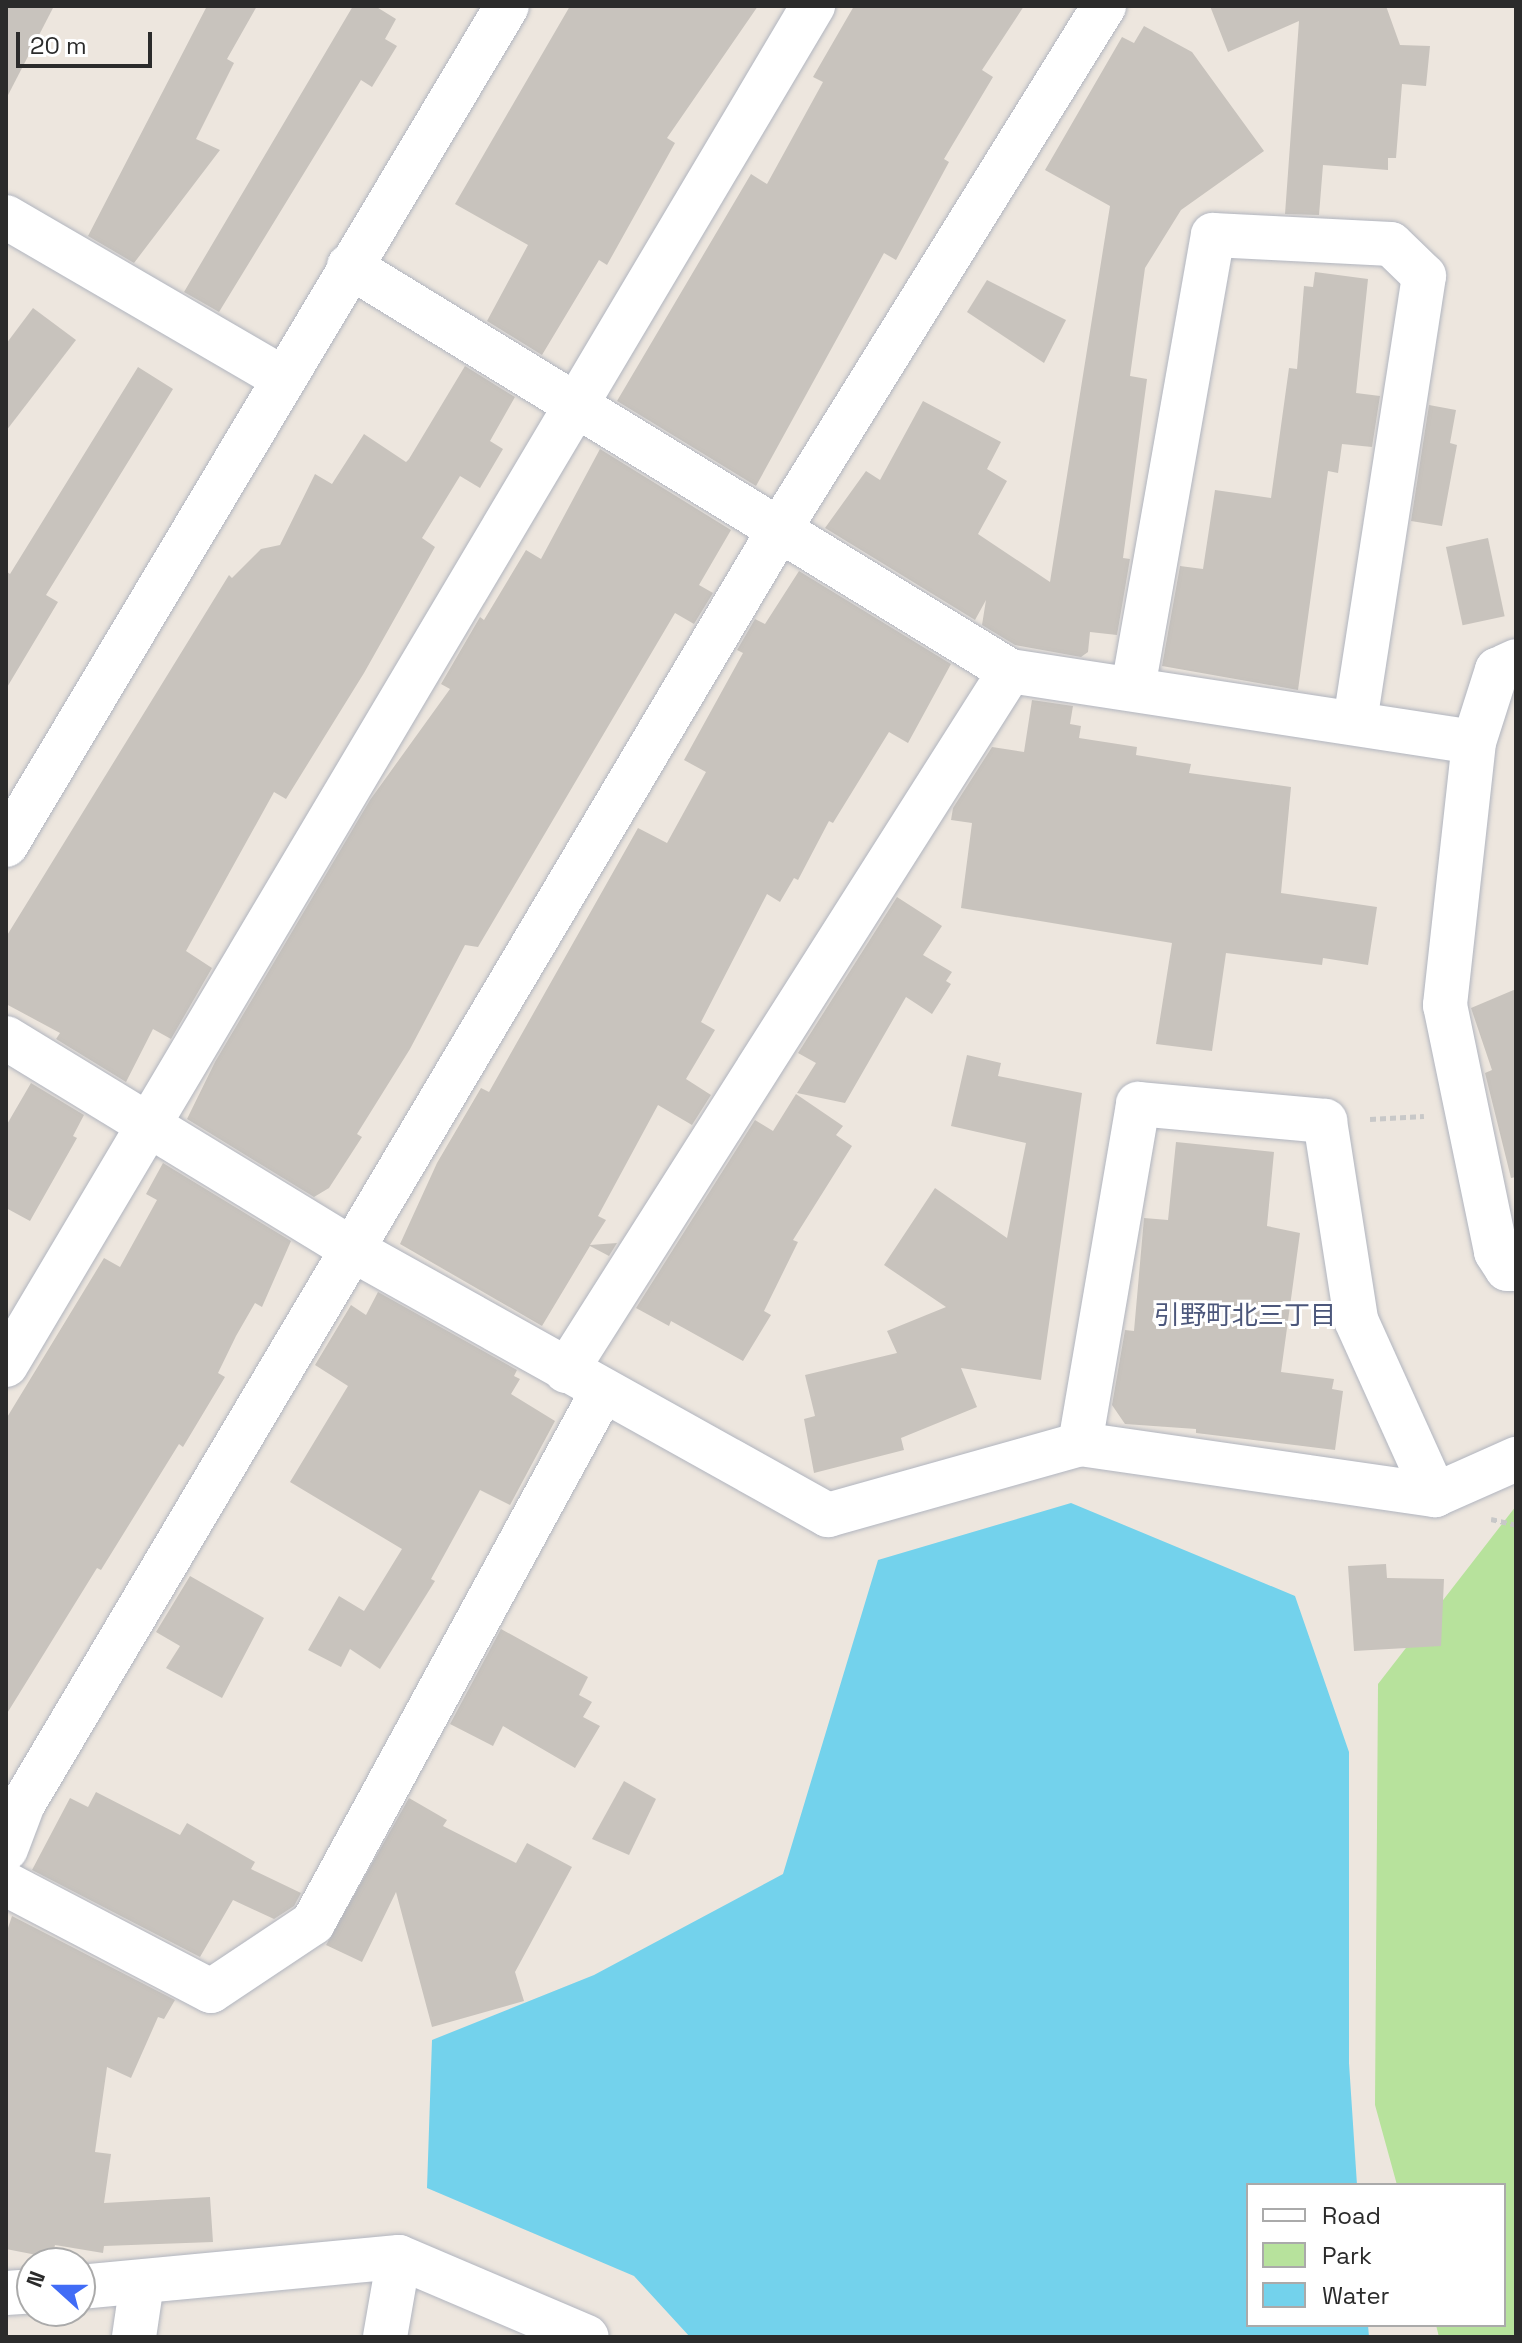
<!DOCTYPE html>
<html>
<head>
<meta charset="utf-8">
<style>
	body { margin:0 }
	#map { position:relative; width:1522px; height:2343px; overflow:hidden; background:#ede6de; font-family:"Space Grotesk","Noto Sans JP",sans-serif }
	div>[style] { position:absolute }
	.green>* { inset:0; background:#b7e29c }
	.water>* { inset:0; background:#73d2ec }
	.building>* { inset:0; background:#c8c3bd; transform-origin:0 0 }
	.path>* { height:5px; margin-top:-2.5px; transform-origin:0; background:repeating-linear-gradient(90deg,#c8c8c8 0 6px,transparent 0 10px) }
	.roads { filter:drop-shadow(0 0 2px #b1b5bf) drop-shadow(0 0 2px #b1b5bf) }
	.minor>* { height:44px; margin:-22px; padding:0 22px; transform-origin:22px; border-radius:22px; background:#fff }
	span { translate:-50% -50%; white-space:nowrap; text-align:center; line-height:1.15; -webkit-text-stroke:6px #fff; paint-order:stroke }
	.neighbourhood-label { font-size:26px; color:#4c577b }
	.frame { position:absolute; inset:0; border:8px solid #2b2b2b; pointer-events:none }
	.legend { position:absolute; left:1246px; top:2183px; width:260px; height:144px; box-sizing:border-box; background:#fff; border:2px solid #aaa; margin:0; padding:10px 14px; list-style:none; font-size:24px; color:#2b2b2b }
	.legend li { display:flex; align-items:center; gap:16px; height:40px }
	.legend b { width:40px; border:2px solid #aaa }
	.north { position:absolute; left:16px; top:2247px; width:80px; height:80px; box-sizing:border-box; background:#fff; border:2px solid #aaa; border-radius:50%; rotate:291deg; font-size:22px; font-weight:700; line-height:32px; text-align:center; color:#2b2b2b }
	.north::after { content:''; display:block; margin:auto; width:28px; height:36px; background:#416cf6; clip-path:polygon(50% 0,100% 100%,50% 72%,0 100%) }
	.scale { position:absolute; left:16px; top:32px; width:136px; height:36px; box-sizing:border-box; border:4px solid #2b2b2b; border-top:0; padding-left:10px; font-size:24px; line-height:28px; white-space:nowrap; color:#2b2b2b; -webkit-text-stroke:6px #fff; paint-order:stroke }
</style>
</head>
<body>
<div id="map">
	<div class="green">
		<div style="clip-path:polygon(1516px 1506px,1516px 2337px,1439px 2337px,1436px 2325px,1504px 2325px,1504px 2185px,1397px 2185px,1375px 2105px,1378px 1684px)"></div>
	</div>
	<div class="water">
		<div style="clip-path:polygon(1071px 1503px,1295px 1596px,1349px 1752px,1349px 2063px,1357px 2185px,1248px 2185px,1248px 2325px,1368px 2325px,1369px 2337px,690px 2337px,634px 2276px,427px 2188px,432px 2040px,594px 1975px,783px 1874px,878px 1560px)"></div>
	</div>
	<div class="building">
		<div style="clip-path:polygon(6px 6px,54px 6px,6px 99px)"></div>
		<div style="clip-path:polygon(207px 6px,257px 6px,227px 59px,234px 63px,196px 139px,220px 150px,134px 263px,88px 236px)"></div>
		<div style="clip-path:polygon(353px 6px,375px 6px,396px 19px,385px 39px,397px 46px,372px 87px,361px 80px,219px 312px,184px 292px)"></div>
		<div style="clip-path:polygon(570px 6px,758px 6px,667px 138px,675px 143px,607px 265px,599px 260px,542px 355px,487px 321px,528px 245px,455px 204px)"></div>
		<div style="clip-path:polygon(854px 6px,1024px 6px,982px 70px,993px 77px,944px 159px,949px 162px,896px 260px,884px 253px,756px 486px,617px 401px,751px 174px,767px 184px,823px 82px,813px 77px)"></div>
		<div style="clip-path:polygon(1210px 6px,1386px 6px,1400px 45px,1430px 46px,1426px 86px,1402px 84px,1396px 158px,1388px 158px,1388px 170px,1323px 165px,1319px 215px,1285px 214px,1299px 21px,1228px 52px)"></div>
		<div style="clip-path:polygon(1144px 26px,1192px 52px,1264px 151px,1181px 210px,1145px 268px,1130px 376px,1147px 379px,1123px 558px,1130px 559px,1117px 635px,1090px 632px,1088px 652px,1081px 657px,1015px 645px,982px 625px,986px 600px,975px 620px,825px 528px,866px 471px,880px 480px,923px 401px,1001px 442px,987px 469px,1007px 481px,978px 534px,1050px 582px,1110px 206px,1045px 170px,1122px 37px,1134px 43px)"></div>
		<div style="clip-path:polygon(1315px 272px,1368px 279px,1356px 393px,1380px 396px,1372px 447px,1342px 444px,1338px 473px,1328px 471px,1298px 690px,1162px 666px,1180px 566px,1203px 569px,1215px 490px,1271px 498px,1289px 368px,1297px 369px,1304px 286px,1313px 287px)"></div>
		<div style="clip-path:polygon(987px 280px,1066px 320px,1044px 363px,967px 312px)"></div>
		<div style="clip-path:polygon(33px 308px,76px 340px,6px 431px,6px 344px)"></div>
		<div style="clip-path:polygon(465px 366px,515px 397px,490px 441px,503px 449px,480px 488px,460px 476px,422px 538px,435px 547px,364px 673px,286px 799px,274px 792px,186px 951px,212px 968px,171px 1039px,153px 1029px,126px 1082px,56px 1039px,60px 1033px,6px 1004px,6px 937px,229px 575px,232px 578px,261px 549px,280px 545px,315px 474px,332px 484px,364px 434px,406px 462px,409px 459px)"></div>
		<div style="clip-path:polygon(138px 367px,173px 389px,46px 595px,58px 602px,6px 689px,6px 571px,10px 574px)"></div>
		<div style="clip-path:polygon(1429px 405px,1456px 410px,1450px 443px,1457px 445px,1442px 526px,1411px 521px)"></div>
		<div style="clip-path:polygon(600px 449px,731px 530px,699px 585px,713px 593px,694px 624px,675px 613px,478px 947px,465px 945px,410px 1049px,357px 1134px,362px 1137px,329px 1188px,314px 1197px,187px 1119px,215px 1062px,370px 800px,450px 689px,441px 684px,480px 617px,484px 620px,526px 550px,541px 559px)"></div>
		<div style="left:1488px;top:538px;width:80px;height:43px;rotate:78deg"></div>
		<div style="clip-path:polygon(799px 571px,951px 664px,908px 743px,889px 732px,833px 823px,829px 821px,798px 880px,794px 878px,780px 902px,767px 894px,701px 1022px,715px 1030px,686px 1079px,711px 1095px,692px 1125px,658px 1105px,598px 1216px,606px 1220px,590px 1245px,617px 1243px,609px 1256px,590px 1246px,542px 1326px,400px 1244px,437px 1163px,481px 1088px,489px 1092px,638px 828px,667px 843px,706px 772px,684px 760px,743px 653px,737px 650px,755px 619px,765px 624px)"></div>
		<div style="clip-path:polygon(1032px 700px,1073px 706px,1070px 724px,1081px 726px,1079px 738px,1137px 747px,1136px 755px,1191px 764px,1189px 773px,1291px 787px,1281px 893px,1377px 907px,1368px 965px,1323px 958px,1322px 965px,1226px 953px,1212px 1051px,1156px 1044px,1172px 943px,961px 908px,972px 823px,951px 820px,953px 808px,992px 747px,1024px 752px)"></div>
		<div style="clip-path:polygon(897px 897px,942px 926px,923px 955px,952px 972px,946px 981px,951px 984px,932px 1014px,906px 997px,845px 1103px,797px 1093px,816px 1063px,798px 1053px)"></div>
		<div style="clip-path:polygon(1516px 989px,1516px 1177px,1511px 1178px,1485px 1073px,1492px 1070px,1471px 1008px)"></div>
		<div style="clip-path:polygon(967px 1055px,1001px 1063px,998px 1076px,1082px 1093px,1041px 1380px,961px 1368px,977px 1407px,901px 1438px,904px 1450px,814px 1473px,804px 1419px,815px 1416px,805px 1375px,897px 1353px,887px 1331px,946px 1307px,884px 1265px,935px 1188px,1007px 1238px,1026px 1143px,951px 1126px)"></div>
		<div style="clip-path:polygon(31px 1083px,84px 1115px,73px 1136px,77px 1138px,30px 1221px,6px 1208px,6px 1126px)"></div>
		<div style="clip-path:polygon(796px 1094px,843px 1126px,836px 1135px,852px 1146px,793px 1240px,798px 1242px,764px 1311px,771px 1315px,743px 1361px,671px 1321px,669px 1326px,636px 1308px,755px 1120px,773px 1131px)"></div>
		<div style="clip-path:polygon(1176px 1142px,1274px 1152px,1267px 1226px,1300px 1233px,1281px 1372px,1334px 1379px,1332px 1389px,1343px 1391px,1335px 1450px,1196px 1433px,1196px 1429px,1125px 1424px,1112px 1405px,1125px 1330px,1134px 1331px,1144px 1218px,1168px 1220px)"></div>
		<div style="clip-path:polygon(163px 1163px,291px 1241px,262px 1307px,255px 1303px,236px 1336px,218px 1373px,225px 1377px,183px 1447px,179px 1444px,101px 1570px,97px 1568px,6px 1715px,6px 1419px,104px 1258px,120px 1267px,157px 1200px,146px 1194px)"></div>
		<div style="clip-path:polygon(378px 1292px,517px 1370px,514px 1376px,520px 1379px,511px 1394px,555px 1421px,510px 1505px,480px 1490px,431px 1579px,435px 1581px,380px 1669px,350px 1649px,341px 1667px,308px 1650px,339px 1596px,364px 1611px,402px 1549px,290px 1482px,348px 1386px,315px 1365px,351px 1305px,366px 1315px)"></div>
		<div style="clip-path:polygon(1386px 1564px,1387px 1578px,1444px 1579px,1441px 1646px,1354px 1651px,1348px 1566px)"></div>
		<div style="clip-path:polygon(190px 1576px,264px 1618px,222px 1698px,166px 1668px,180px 1646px,156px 1632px)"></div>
		<div style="clip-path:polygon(501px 1629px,588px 1677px,579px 1695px,592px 1702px,583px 1717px,600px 1726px,575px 1768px,503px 1726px,493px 1746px,450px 1724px)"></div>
		<div style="clip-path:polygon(624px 1781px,656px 1799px,629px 1855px,592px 1839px)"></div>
		<div style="clip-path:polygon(96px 1792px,180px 1835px,187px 1823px,255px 1862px,251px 1869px,301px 1893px,294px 1906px,274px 1919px,233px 1900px,200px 1957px,32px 1870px,70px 1798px,88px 1807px)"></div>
		<div style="clip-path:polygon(409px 1798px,447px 1820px,443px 1826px,516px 1863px,527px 1843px,572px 1867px,515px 1972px,524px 2001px,432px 2027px,396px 1892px,362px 1962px,326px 1945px)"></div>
		<div style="clip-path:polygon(12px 1916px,175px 2000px,164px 2019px,158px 2017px,131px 2078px,107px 2067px,95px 2152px,111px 2154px,104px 2203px,210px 2197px,213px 2242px,104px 2246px,103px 2253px,55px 2245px,52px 2258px,6px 2249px,6px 1934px)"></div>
	</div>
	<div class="path">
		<div style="left:1370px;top:1119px;width:54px;rotate:-3.2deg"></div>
		<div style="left:1491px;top:1519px;width:26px;rotate:13deg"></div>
	</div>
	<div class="roads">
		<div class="minor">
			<div style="left:6px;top:217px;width:318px;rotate:30.2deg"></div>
			<div style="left:349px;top:266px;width:775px;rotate:31.5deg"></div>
			<div style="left:1010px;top:671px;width:469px;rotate:8.7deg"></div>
			<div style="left:1474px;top:742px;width:76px;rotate:-72.3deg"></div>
			<div style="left:1497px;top:670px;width:21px;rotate:-25deg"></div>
			<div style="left:1133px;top:688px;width:460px;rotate:-80deg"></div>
			<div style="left:1213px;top:235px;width:178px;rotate:2.9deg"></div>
			<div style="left:1391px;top:244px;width:46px;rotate:44.1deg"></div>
			<div style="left:1424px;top:276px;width:451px;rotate:98.8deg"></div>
			<div style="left:1474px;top:742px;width:265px;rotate:96.3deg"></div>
			<div style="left:1445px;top:1005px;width:252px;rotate:78.3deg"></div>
			<div style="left:1496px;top:1252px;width:20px;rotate:57deg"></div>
			<div style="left:1507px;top:1269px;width:9px"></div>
			<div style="left:6px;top:845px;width:977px;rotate:-59.16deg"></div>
			<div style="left:6px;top:1038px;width:409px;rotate:31.4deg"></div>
			<div style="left:355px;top:1251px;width:542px;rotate:29.17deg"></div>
			<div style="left:828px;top:1515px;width:262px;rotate:-15.7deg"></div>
			<div style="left:1080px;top:1444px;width:359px;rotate:8.2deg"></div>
			<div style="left:1435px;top:1495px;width:89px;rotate:-24deg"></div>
			<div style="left:6px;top:1365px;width:1581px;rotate:-59.3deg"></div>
			<div style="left:566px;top:1371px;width:829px;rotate:-57.61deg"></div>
			<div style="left:1080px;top:1444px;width:345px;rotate:-80.3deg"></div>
			<div style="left:1138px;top:1104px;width:188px;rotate:5.2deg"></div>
			<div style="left:1325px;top:1121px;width:201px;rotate:81.1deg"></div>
			<div style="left:1356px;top:1320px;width:192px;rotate:65.7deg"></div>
			<div style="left:6px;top:1849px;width:48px;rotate:-69.3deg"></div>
			<div style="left:23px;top:1804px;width:1481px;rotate:-59.31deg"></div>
			<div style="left:779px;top:530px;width:617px;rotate:-58.19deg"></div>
			<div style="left:6px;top:1884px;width:231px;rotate:27.6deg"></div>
			<div style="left:211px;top:1991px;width:123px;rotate:-33.7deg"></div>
			<div style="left:313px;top:1923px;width:605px;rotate:-61.44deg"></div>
			<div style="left:80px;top:2287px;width:320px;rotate:-5.4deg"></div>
			<div style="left:399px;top:2257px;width:204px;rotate:23.1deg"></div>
			<div style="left:6px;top:2293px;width:26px;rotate:-4deg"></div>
			<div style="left:134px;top:2337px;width:55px;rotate:-81.6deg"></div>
			<div style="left:385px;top:2337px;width:81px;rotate:-80.1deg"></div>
		</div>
	</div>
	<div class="neighbourhood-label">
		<span style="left:1245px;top:1316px">引野町北三丁目</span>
	</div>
	<div class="frame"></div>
	<ul class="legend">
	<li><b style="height:10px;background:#fff"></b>Road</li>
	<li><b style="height:22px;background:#b7e29c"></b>Park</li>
	<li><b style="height:22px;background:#73d2ec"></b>Water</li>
	</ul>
	<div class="north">N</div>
	<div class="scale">20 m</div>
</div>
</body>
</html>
